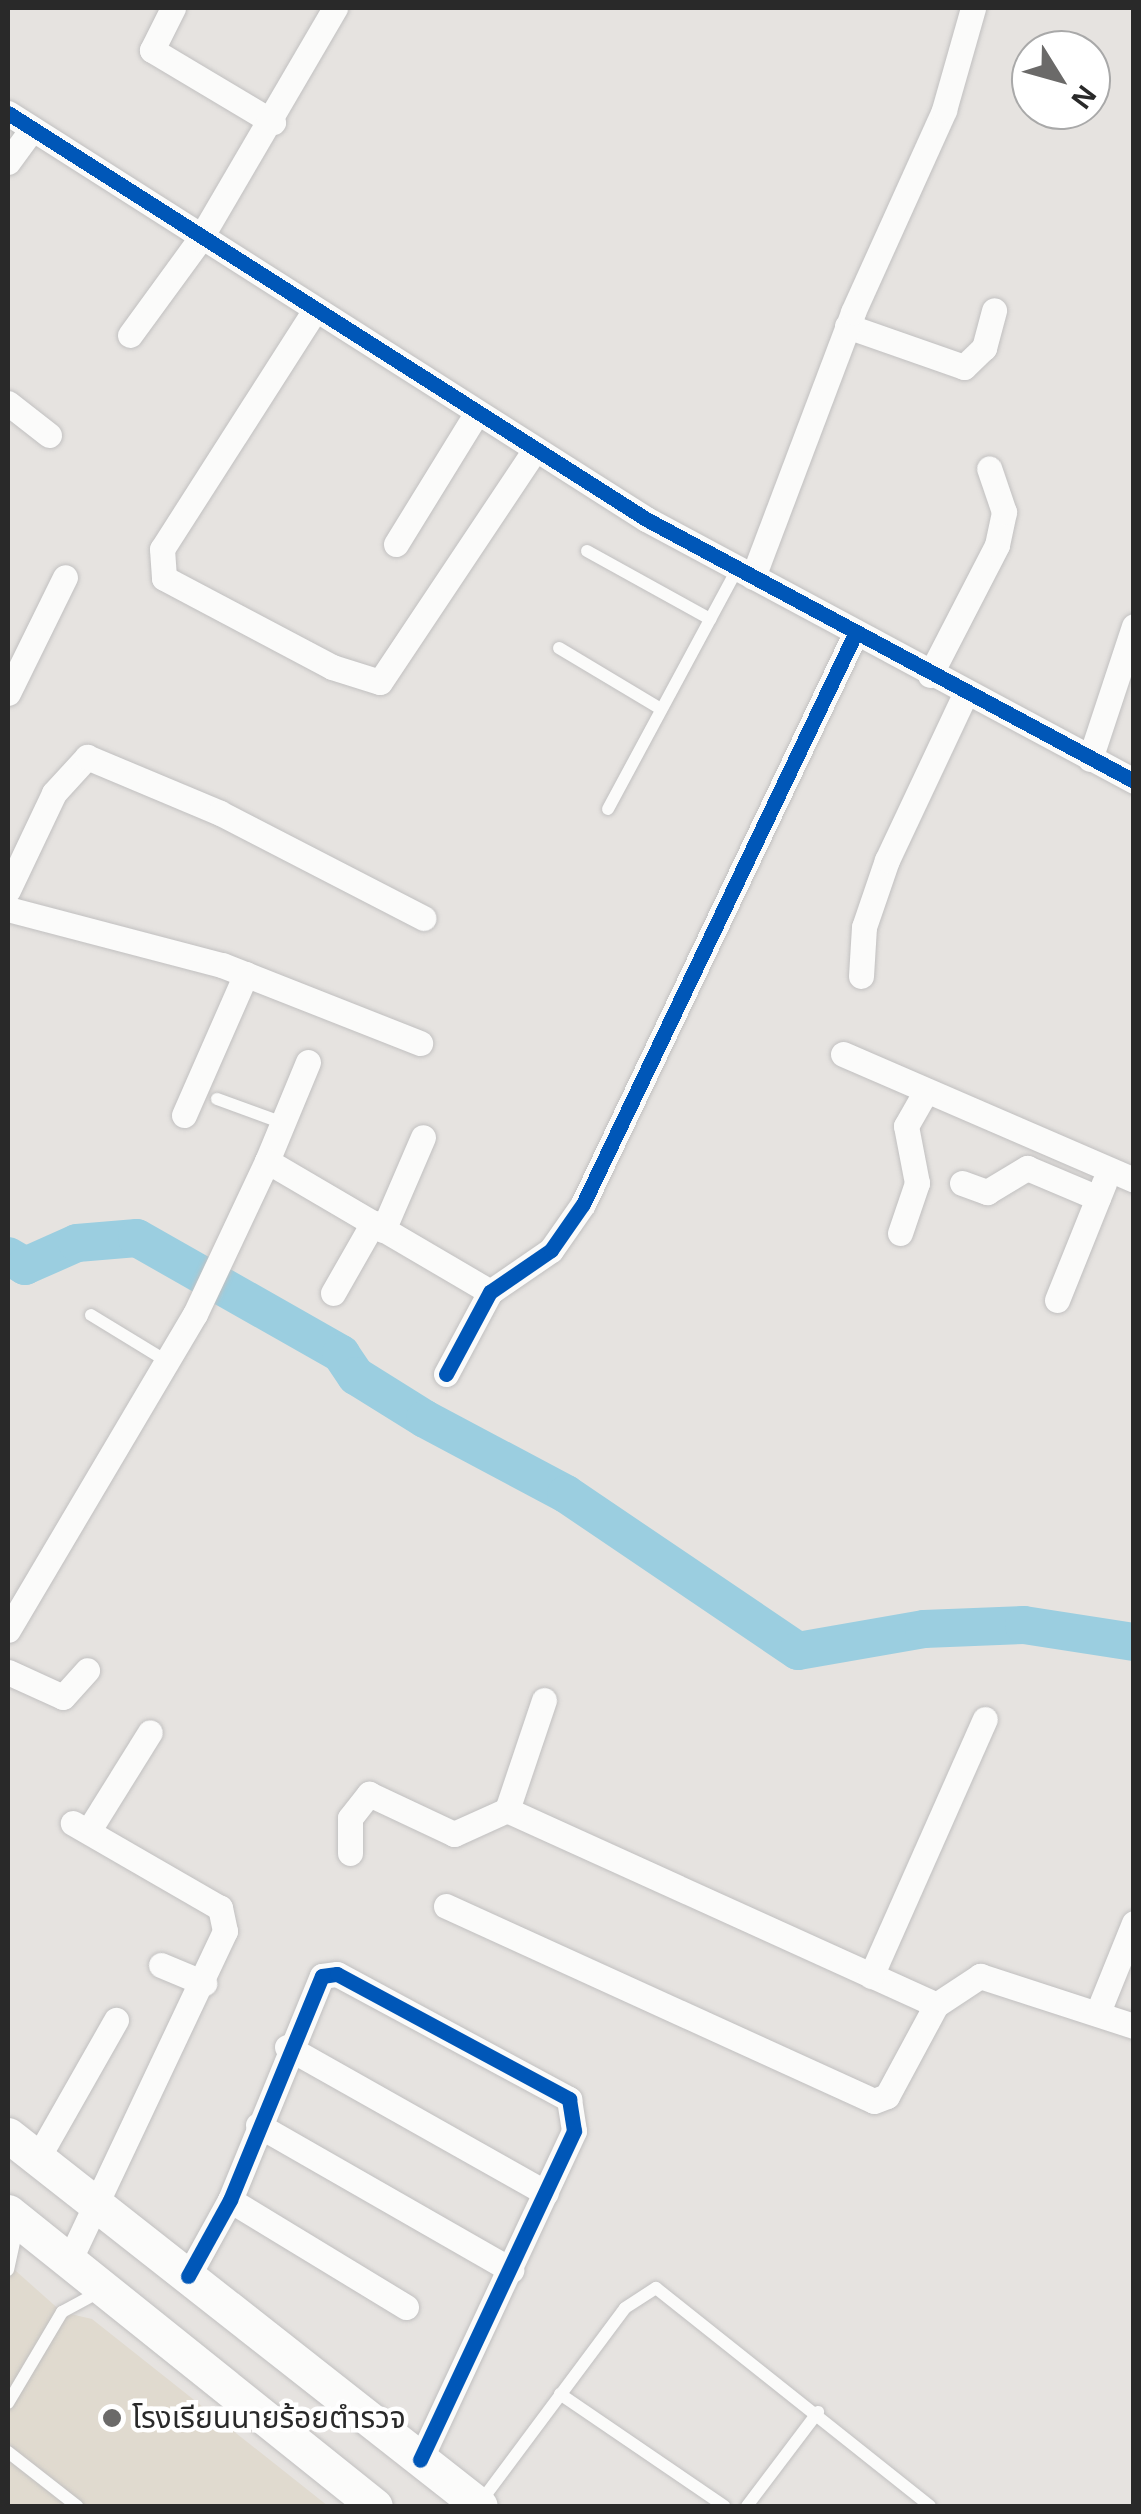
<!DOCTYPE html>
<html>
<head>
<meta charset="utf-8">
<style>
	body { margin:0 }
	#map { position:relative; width:1141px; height:2514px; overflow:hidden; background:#e6e3e0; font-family:Helvetica,"Noto Sans Thai",sans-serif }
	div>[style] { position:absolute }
	.education>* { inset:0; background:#e0dacf }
	.river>* { height:38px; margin:-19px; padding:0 19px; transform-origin:19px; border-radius:19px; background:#9bcee0 }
	.roads { filter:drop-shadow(0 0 2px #c1c0c0) drop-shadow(0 0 2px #c1c0c0) }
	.lane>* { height:12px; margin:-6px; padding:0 6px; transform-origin:6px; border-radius:6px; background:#fbfbfa }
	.street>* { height:25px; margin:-12.5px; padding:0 12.5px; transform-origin:12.5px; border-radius:12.5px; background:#fbfbfa }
	.secondary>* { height:35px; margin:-17.5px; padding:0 17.5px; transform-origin:17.5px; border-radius:17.5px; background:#fbfbfa }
	.cycleway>* { height:15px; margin:-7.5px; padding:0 7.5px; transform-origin:7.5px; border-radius:7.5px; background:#0057b8 }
	.dots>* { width:28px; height:28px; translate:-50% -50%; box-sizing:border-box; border:5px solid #fff; border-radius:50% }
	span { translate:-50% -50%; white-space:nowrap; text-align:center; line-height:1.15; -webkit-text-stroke:9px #fff; paint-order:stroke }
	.poi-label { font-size:30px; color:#292929 }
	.left { translate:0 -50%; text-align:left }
	.frame { position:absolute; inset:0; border:10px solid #292929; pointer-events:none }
	.north { position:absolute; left:1011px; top:30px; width:100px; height:100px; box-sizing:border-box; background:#fff; border:2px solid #a9a9a9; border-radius:50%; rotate:127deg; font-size:28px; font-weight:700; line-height:40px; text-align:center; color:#292929 }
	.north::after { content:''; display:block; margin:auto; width:35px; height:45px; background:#6b6a69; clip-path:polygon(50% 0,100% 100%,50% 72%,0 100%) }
</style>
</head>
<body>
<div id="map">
	<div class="education">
		<div style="clip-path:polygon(8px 2264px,62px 2312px,92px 2319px,328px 2506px,8px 2506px)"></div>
	</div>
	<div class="river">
		<div style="left:8px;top:1256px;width:20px;rotate:30deg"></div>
		<div style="left:25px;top:1266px;width:57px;rotate:-23.9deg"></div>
		<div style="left:77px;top:1243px;width:60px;rotate:-4.8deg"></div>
		<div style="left:137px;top:1238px;width:235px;rotate:29.6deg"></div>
		<div style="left:341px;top:1354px;width:27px;rotate:56deg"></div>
		<div style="left:356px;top:1376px;width:81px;rotate:31.9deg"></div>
		<div style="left:425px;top:1419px;width:160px;rotate:28deg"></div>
		<div style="left:566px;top:1494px;width:280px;rotate:34.1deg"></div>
		<div style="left:798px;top:1651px;width:128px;rotate:-9.9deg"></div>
		<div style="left:924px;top:1629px;width:100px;rotate:-2.3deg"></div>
		<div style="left:1024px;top:1625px;width:111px;rotate:8.8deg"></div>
	</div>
	<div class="roads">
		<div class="lane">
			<div style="left:587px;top:551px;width:141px;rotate:28.9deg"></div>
			<div style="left:559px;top:648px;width:119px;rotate:30.9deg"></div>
			<div style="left:608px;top:809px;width:272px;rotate:-61.7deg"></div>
			<div style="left:217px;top:1099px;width:70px;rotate:20deg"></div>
			<div style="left:91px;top:1315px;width:90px;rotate:31.4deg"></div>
			<div style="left:8px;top:2270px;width:47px;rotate:-77.7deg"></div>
			<div style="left:560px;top:2394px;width:199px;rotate:34.3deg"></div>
			<div style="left:8px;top:2403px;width:106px;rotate:-59.3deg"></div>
			<div style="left:62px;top:2312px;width:42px;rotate:-28.4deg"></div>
			<div style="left:8px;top:2452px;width:88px;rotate:38deg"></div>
			<div style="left:479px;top:2504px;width:244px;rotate:-53.3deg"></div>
			<div style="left:625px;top:2308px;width:37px;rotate:-33deg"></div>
			<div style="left:656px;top:2288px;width:350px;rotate:38.5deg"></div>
			<div style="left:747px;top:2506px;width:118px;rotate:-52.9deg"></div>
		</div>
		<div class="street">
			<div style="left:173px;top:8px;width:47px;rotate:116.6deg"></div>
			<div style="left:152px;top:50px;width:141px;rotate:30.8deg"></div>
			<div style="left:8px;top:113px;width:756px;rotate:32.47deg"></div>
			<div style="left:646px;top:519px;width:554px;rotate:28.23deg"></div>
			<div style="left:8px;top:162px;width:41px;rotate:-54deg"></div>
			<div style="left:313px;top:313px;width:280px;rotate:122.6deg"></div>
			<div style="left:162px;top:549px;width:29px;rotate:86deg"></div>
			<div style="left:164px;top:578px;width:190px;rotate:27.9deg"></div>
			<div style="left:332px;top:667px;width:50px;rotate:17.4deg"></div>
			<div style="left:380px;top:682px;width:279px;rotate:-56.3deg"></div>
			<div style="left:847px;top:326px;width:124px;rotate:19.3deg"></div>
			<div style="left:964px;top:367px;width:28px;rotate:-44deg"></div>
			<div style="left:984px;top:348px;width:39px;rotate:-75deg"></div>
			<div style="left:130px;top:335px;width:119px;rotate:-53.9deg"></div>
			<div style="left:200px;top:239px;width:268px;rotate:-59.7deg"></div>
			<div style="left:8px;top:403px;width:52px;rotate:38deg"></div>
			<div style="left:396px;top:544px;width:153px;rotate:-58.4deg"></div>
			<div style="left:753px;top:577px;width:283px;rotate:-69.3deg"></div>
			<div style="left:853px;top:312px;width:222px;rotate:-65.7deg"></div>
			<div style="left:944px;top:110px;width:106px;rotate:-74.1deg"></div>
			<div style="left:930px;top:675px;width:146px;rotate:-62.7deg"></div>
			<div style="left:997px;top:545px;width:34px;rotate:-78deg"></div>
			<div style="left:1004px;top:512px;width:46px;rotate:-108.8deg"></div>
			<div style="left:8px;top:693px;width:129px;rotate:-63.8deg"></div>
			<div style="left:1090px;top:759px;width:140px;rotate:-71.7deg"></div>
			<div style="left:8px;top:890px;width:107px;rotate:-64.6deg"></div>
			<div style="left:54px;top:793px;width:49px;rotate:-47.5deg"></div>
			<div style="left:87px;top:757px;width:144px;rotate:22.8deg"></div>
			<div style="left:220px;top:813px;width:229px;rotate:27.3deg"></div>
			<div style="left:8px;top:909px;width:221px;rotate:14.7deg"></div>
			<div style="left:222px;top:965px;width:213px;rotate:21.5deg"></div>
			<div style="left:861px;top:976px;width:49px;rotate:-86.5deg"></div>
			<div style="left:864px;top:927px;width:71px;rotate:-71.1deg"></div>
			<div style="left:887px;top:860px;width:183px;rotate:-64.8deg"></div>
			<div style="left:843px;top:1054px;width:317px;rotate:23.4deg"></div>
			<div style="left:184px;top:1115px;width:154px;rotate:-66.3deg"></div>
			<div style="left:267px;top:1161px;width:107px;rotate:-67.5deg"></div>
			<div style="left:962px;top:1183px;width:27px;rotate:20deg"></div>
			<div style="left:987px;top:1192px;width:47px;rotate:-31deg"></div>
			<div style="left:1027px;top:1168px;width:77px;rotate:22.9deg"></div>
			<div style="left:383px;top:1230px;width:101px;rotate:-66.7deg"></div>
			<div style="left:900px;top:1233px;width:53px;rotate:-71.2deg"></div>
			<div style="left:917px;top:1183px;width:58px;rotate:-100.9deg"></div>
			<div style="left:906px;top:1126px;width:40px;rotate:-60.3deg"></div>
			<div style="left:333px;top:1293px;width:81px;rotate:-60.3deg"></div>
			<div style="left:1057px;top:1300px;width:126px;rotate:-68.1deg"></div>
			<div style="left:446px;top:1374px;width:93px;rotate:-61.8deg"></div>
			<div style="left:490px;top:1292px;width:74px;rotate:-34.5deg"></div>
			<div style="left:551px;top:1250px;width:56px;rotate:-55.2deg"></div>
			<div style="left:583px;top:1204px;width:632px;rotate:-64.49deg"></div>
			<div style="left:8px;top:1630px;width:367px;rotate:-59.4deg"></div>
			<div style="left:195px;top:1314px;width:169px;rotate:-64.8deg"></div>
			<div style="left:267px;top:1161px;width:259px;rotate:30.4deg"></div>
			<div style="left:8px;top:1672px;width:60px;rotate:24.4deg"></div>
			<div style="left:63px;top:1697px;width:36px;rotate:-48deg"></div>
			<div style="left:507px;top:1810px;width:116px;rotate:-71.4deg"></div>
			<div style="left:89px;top:1830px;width:115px;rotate:-58.1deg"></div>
			<div style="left:350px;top:1853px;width:35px;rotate:-90deg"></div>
			<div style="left:350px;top:1818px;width:31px;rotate:-52deg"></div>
			<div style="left:369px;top:1794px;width:94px;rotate:25.2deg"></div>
			<div style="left:454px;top:1834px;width:58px;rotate:-24.4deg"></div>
			<div style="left:507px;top:1810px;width:471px;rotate:24.4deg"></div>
			<div style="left:446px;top:1906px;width:470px;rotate:24.5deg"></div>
			<div style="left:874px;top:2101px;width:14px;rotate:-21deg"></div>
			<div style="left:887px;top:2096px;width:103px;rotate:-61.7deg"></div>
			<div style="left:936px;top:2005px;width:53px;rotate:-33.4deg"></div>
			<div style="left:980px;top:1976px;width:162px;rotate:18deg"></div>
			<div style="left:161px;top:1965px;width:47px;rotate:22.7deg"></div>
			<div style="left:871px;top:1976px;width:281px;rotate:-66.1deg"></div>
			<div style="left:1098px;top:2012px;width:96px;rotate:-68deg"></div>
			<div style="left:287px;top:2047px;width:297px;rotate:29.4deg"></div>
			<div style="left:258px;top:2125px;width:292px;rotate:29.8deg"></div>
			<div style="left:37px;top:2159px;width:160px;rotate:-60.4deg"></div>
			<div style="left:230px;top:2200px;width:206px;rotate:31.3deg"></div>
			<div style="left:69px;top:2261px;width:365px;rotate:-64.7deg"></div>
			<div style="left:225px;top:1931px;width:24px;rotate:-102deg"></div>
			<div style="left:220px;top:1908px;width:170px;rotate:-150deg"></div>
			<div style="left:188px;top:2276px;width:87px;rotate:-61.1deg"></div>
			<div style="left:230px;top:2200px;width:242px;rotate:-67.7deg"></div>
			<div style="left:322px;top:1976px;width:15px;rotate:-8deg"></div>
			<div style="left:337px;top:1974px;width:264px;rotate:28.3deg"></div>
			<div style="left:569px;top:2099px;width:32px;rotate:81deg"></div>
			<div style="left:574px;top:2131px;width:363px;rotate:115.1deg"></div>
		</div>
		<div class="secondary">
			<div style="left:8px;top:2135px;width:600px;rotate:38.17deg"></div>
			<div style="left:8px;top:2212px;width:470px;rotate:38.7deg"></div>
		</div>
	</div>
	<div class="cycleway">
		<div style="left:8px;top:113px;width:756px;rotate:32.47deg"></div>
		<div style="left:646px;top:519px;width:554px;rotate:28.23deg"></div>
		<div style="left:446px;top:1374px;width:93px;rotate:-61.8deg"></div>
		<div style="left:490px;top:1292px;width:74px;rotate:-34.5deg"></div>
		<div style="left:551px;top:1250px;width:56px;rotate:-55.2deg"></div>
		<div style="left:583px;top:1204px;width:632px;rotate:-64.49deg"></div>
		<div style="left:188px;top:2276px;width:87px;rotate:-61.1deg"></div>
		<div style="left:230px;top:2200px;width:242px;rotate:-67.7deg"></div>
		<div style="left:322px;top:1976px;width:15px;rotate:-8deg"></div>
		<div style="left:337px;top:1974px;width:264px;rotate:28.3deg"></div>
		<div style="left:569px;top:2099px;width:32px;rotate:81deg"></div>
		<div style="left:574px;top:2131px;width:363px;rotate:115.1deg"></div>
	</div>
	<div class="dots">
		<div style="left:112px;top:2418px;background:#6b6a69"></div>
	</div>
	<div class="poi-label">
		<span class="left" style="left:132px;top:2418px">โรงเรียนนายร้อยตำรวจ</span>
	</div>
	<div class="frame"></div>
	<div class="north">N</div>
</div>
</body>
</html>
